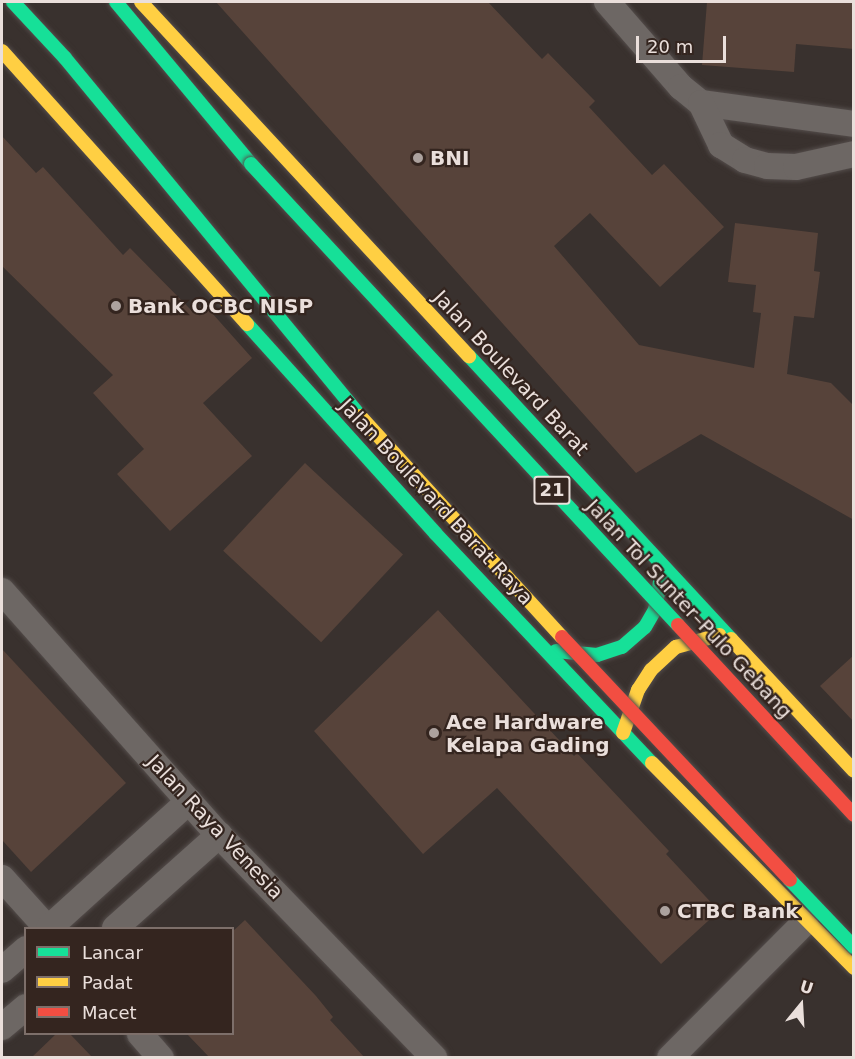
<!DOCTYPE html>
<html>
<head>
<meta charset="utf-8">
<style>
	body { margin:0 }
	#map { position:relative; width:855px; height:1059px; overflow:hidden; background:#39312e; font-family:"DejaVu Sans",sans-serif }
	div>[style] { position:absolute }
	.building>* { inset:0; background:#57433a; transform-origin:0 0 }
	.roads { filter:drop-shadow(0 0 2px #544d4b) drop-shadow(0 0 2px #544d4b) }
	.street>* { height:26px; margin:-13px; padding:0 13px; transform-origin:13px; border-radius:13px; background:#6d6764 }
	.fast>* { height:14px; margin:-7px; padding:0 7px; transform-origin:7px; border-radius:7px; background:#16e098 }
	.slow>* { height:14px; margin:-7px; padding:0 7px; transform-origin:7px; border-radius:7px; background:#ffcf43 }
	.bridges { filter:drop-shadow(0 0 2px #544d4b) drop-shadow(0 0 2px #544d4b) }
	.fast-bridge>* { height:14px; margin:-7px; padding:0 7px; transform-origin:7px; border-radius:7px; background:#16e098 }
	.slow-bridge>* { height:14px; margin:-7px; padding:0 7px; transform-origin:7px; border-radius:7px; background:#ffcf43 }
	.jam-bridge>* { height:14px; margin:-7px; padding:0 7px; transform-origin:7px; border-radius:7px; background:#f24e42 }
	.dots>* { width:16px; height:16px; translate:-50% -50%; box-sizing:border-box; border:3px solid #34251f; border-radius:50% }
	span { translate:-50% -50%; white-space:nowrap; text-align:center; line-height:1.15; -webkit-text-stroke:4.5px #34251f; paint-order:stroke }
	.shield-label span { padding:2px 4px; background:#34251f; border:2px solid; border-radius:4px; -webkit-text-stroke-width:0 }
	.shield-label { font-size:18px; color:#eadfdb; font-weight:700 }
	.poi-label { font-size:20px; color:#eadfdb; font-weight:700 }
	.left { translate:0 -50%; text-align:left }
	.street-label { font-size:20px; color:#eadfdb }
	.frame { position:absolute; inset:0; border:3px solid #eadfdb; pointer-events:none }
	.legend { position:absolute; left:24px; top:927px; width:210px; height:108px; box-sizing:border-box; background:#34251f; border:2px solid #7d6f6a; margin:0; padding:8px 10px; list-style:none; font-size:18px; color:#eadfdb }
	.legend li { display:flex; align-items:center; gap:12px; height:30px }
	.legend b { width:30px; border:2px solid #7d6f6a }
	.north { position:absolute; left:771px; top:975px; width:60px; height:60px; -webkit-text-stroke:4px #34251f; paint-order:stroke; rotate:18deg; font-size:16px; font-weight:700; line-height:24px; text-align:center; color:#eadfdb }
	.north::after { content:''; display:block; margin:auto; width:21px; height:27px; background:#eadfdb; clip-path:polygon(50% 0,100% 100%,50% 72%,0 100%) }
	.scale { position:absolute; left:636px; top:36px; width:90px; height:27px; box-sizing:border-box; border:3px solid #eadfdb; border-top:0; padding-left:8px; font-size:18px; line-height:21px; white-space:nowrap; color:#eadfdb; -webkit-text-stroke:4px #34251f; paint-order:stroke }
</style>
</head>
<body>
<div id="map">
	<div class="building">
		<div style="clip-path:polygon(216px 2px,488px 2px,542px 59px,548px 53px,595px 101px,589px 107px,652px 175px,664px 164px,724px 227px,660px 287px,590px 213px,554px 246px,639px 345px,754px 368px,761px 313px,753px 312px,756px 285px,728px 282px,735px 223px,818px 233px,814px 271px,820px 272px,814px 318px,794px 316px,787px 374px,831px 383px,854px 406px,854px 520px,701px 434px,636px 473px)"></div>
		<div style="clip-path:polygon(707px 2px,854px 2px,854px 49px,796px 44px,794px 72px,702px 65px)"></div>
		<div style="clip-path:polygon(2px 136px,36px 173px,43px 167px,123px 255px,130px 248px,194px 313px,204px 304px,252px 358px,203px 403px,252px 456px,170px 531px,117px 474px,144px 449px,93px 393px,113px 375px,2px 266px)"></div>
		<div style="left:305px;top:463px;width:134px;height:120px;rotate:43deg"></div>
		<div style="clip-path:polygon(438px 610px,574px 756px,577px 753px,669px 851px,666px 854px,719px 911px,661px 964px,497px 788px,423px 854px,314px 731px)"></div>
		<div style="clip-path:polygon(2px 649px,126px 783px,31px 872px,2px 840px)"></div>
		<div style="clip-path:polygon(854px 655px,854px 722px,820px 686px)"></div>
		<div style="clip-path:polygon(245px 920px,316px 996px,333px 1017px,330px 1020px,365px 1058px,210px 1058px,187px 1034px,232px 1034px,232px 932px)"></div>
		<div style="clip-path:polygon(56px 1034px,70px 1034px,93px 1058px,31px 1058px)"></div>
	</div>
	<div class="roads">
		<div class="street">
			<div style="left:607px;top:2px;width:113px;rotate:49deg"></div>
			<div style="left:681px;top:87px;width:26px;rotate:39deg"></div>
			<div style="left:701px;top:103px;width:154px;rotate:7.8deg"></div>
			<div style="left:701px;top:103px;width:47px;rotate:64.5deg"></div>
			<div style="left:721px;top:145px;width:28px;rotate:32deg"></div>
			<div style="left:745px;top:160px;width:23px;rotate:15deg"></div>
			<div style="left:767px;top:166px;width:29px;rotate:2deg"></div>
			<div style="left:796px;top:167px;width:59px;rotate:-12.6deg"></div>
			<div style="left:2px;top:591px;width:327px;rotate:48.4deg"></div>
			<div style="left:219px;top:835px;width:310px;rotate:46deg"></div>
			<div style="left:2px;top:878px;width:67px;rotate:48deg"></div>
			<div style="left:49px;top:928px;width:189px;rotate:-42.2deg"></div>
			<div style="left:115px;top:928px;width:140px;rotate:-41.8deg"></div>
			<div style="left:2px;top:970px;width:32px;rotate:-41deg"></div>
			<div style="left:2px;top:1027px;width:31px;rotate:-40deg"></div>
			<div style="left:140px;top:1034px;width:32px;rotate:49deg"></div>
			<div style="left:670px;top:1058px;width:192px;rotate:-45.2deg"></div>
		</div>
		<div class="fast">
			<div style="left:116px;top:2px;width:211px;rotate:50.2deg"></div>
			<div style="left:247px;top:324px;width:281px;rotate:48deg"></div>
			<div style="left:435px;top:533px;width:316px;rotate:46.7deg"></div>
			<div style="left:469px;top:356px;width:386px;rotate:47.2deg"></div>
			<div style="left:556px;top:651px;width:41px;rotate:5.6deg"></div>
			<div style="left:597px;top:655px;width:26px;rotate:-18deg"></div>
			<div style="left:622px;top:647px;width:30px;rotate:-41deg"></div>
			<div style="left:645px;top:627px;width:20px;rotate:-60deg"></div>
			<div style="left:655px;top:610px;width:35px;rotate:-80deg"></div>
		</div>
		<div class="slow">
			<div style="left:141px;top:2px;width:483px;rotate:47.2deg"></div>
			<div style="left:2px;top:51px;width:367px;rotate:48.1deg"></div>
			<div style="left:731px;top:639px;width:180px;rotate:47deg"></div>
			<div style="left:623px;top:733px;width:46px;rotate:-70.8deg"></div>
			<div style="left:638px;top:690px;width:24px;rotate:-57deg"></div>
			<div style="left:651px;top:670px;width:34px;rotate:-43deg"></div>
			<div style="left:676px;top:647px;width:45px;rotate:-15.6deg"></div>
			<div style="left:652px;top:763px;width:288px;rotate:45.4deg"></div>
		</div>
	</div>
	<div class="bridges">
		<div class="fast-bridge">
			<div style="left:13px;top:2px;width:76px;rotate:47.1deg"></div>
			<div style="left:65px;top:58px;width:464px;rotate:50.5deg"></div>
			<div style="left:251px;top:164px;width:628px;rotate:47.19deg"></div>
			<div style="left:790px;top:880px;width:93px;rotate:46.3deg"></div>
		</div>
		<div class="slow-bridge">
			<div style="left:360px;top:416px;width:299px;rotate:47.6deg"></div>
		</div>
		<div class="jam-bridge">
			<div style="left:678px;top:625px;width:259px;rotate:47.2deg"></div>
			<div style="left:562px;top:637px;width:333px;rotate:46.8deg"></div>
		</div>
	</div>
	<div class="dots">
		<div style="left:418px;top:158px;background:#aca29e"></div>
		<div style="left:116px;top:306px;background:#aca29e"></div>
		<div style="left:434px;top:733px;background:#aca29e"></div>
		<div style="left:665px;top:911px;background:#aca29e"></div>
	</div>
	<div class="shield-label">
		<span style="left:552px;top:490px">21</span>
	</div>
	<div class="poi-label">
		<span class="left" style="left:430px;top:158px">BNI</span>
		<span class="left" style="left:128px;top:306px">Bank OCBC NISP</span>
		<span class="left" style="left:446px;top:734px">Ace Hardware<br>Kelapa Gading</span>
		<span class="left" style="left:677px;top:911px">CTBC Bank</span>
	</div>
	<div class="street-label">
		<span style="left:511px;top:373px;rotate:47deg">Jalan Boulevard Barat</span>
		<span style="left:436px;top:502px;rotate:47deg">Jalan Boulevard Barat Raya</span>
		<span style="left:689px;top:609px;rotate:47deg">Jalan Tol Sunter–Pulo Gebang</span>
		<span style="left:215px;top:827px;rotate:47deg">Jalan Raya Venesia</span>
	</div>
	<div class="frame"></div>
	<ul class="legend">
	<li><b style="height:8px;background:#16e098"></b>Lancar</li>
	<li><b style="height:8px;background:#ffcf43"></b>Padat</li>
	<li><b style="height:8px;background:#f24e42"></b>Macet</li>
	</ul>
	<div class="north">U</div>
	<div class="scale">20 m</div>
</div>
</body>
</html>
